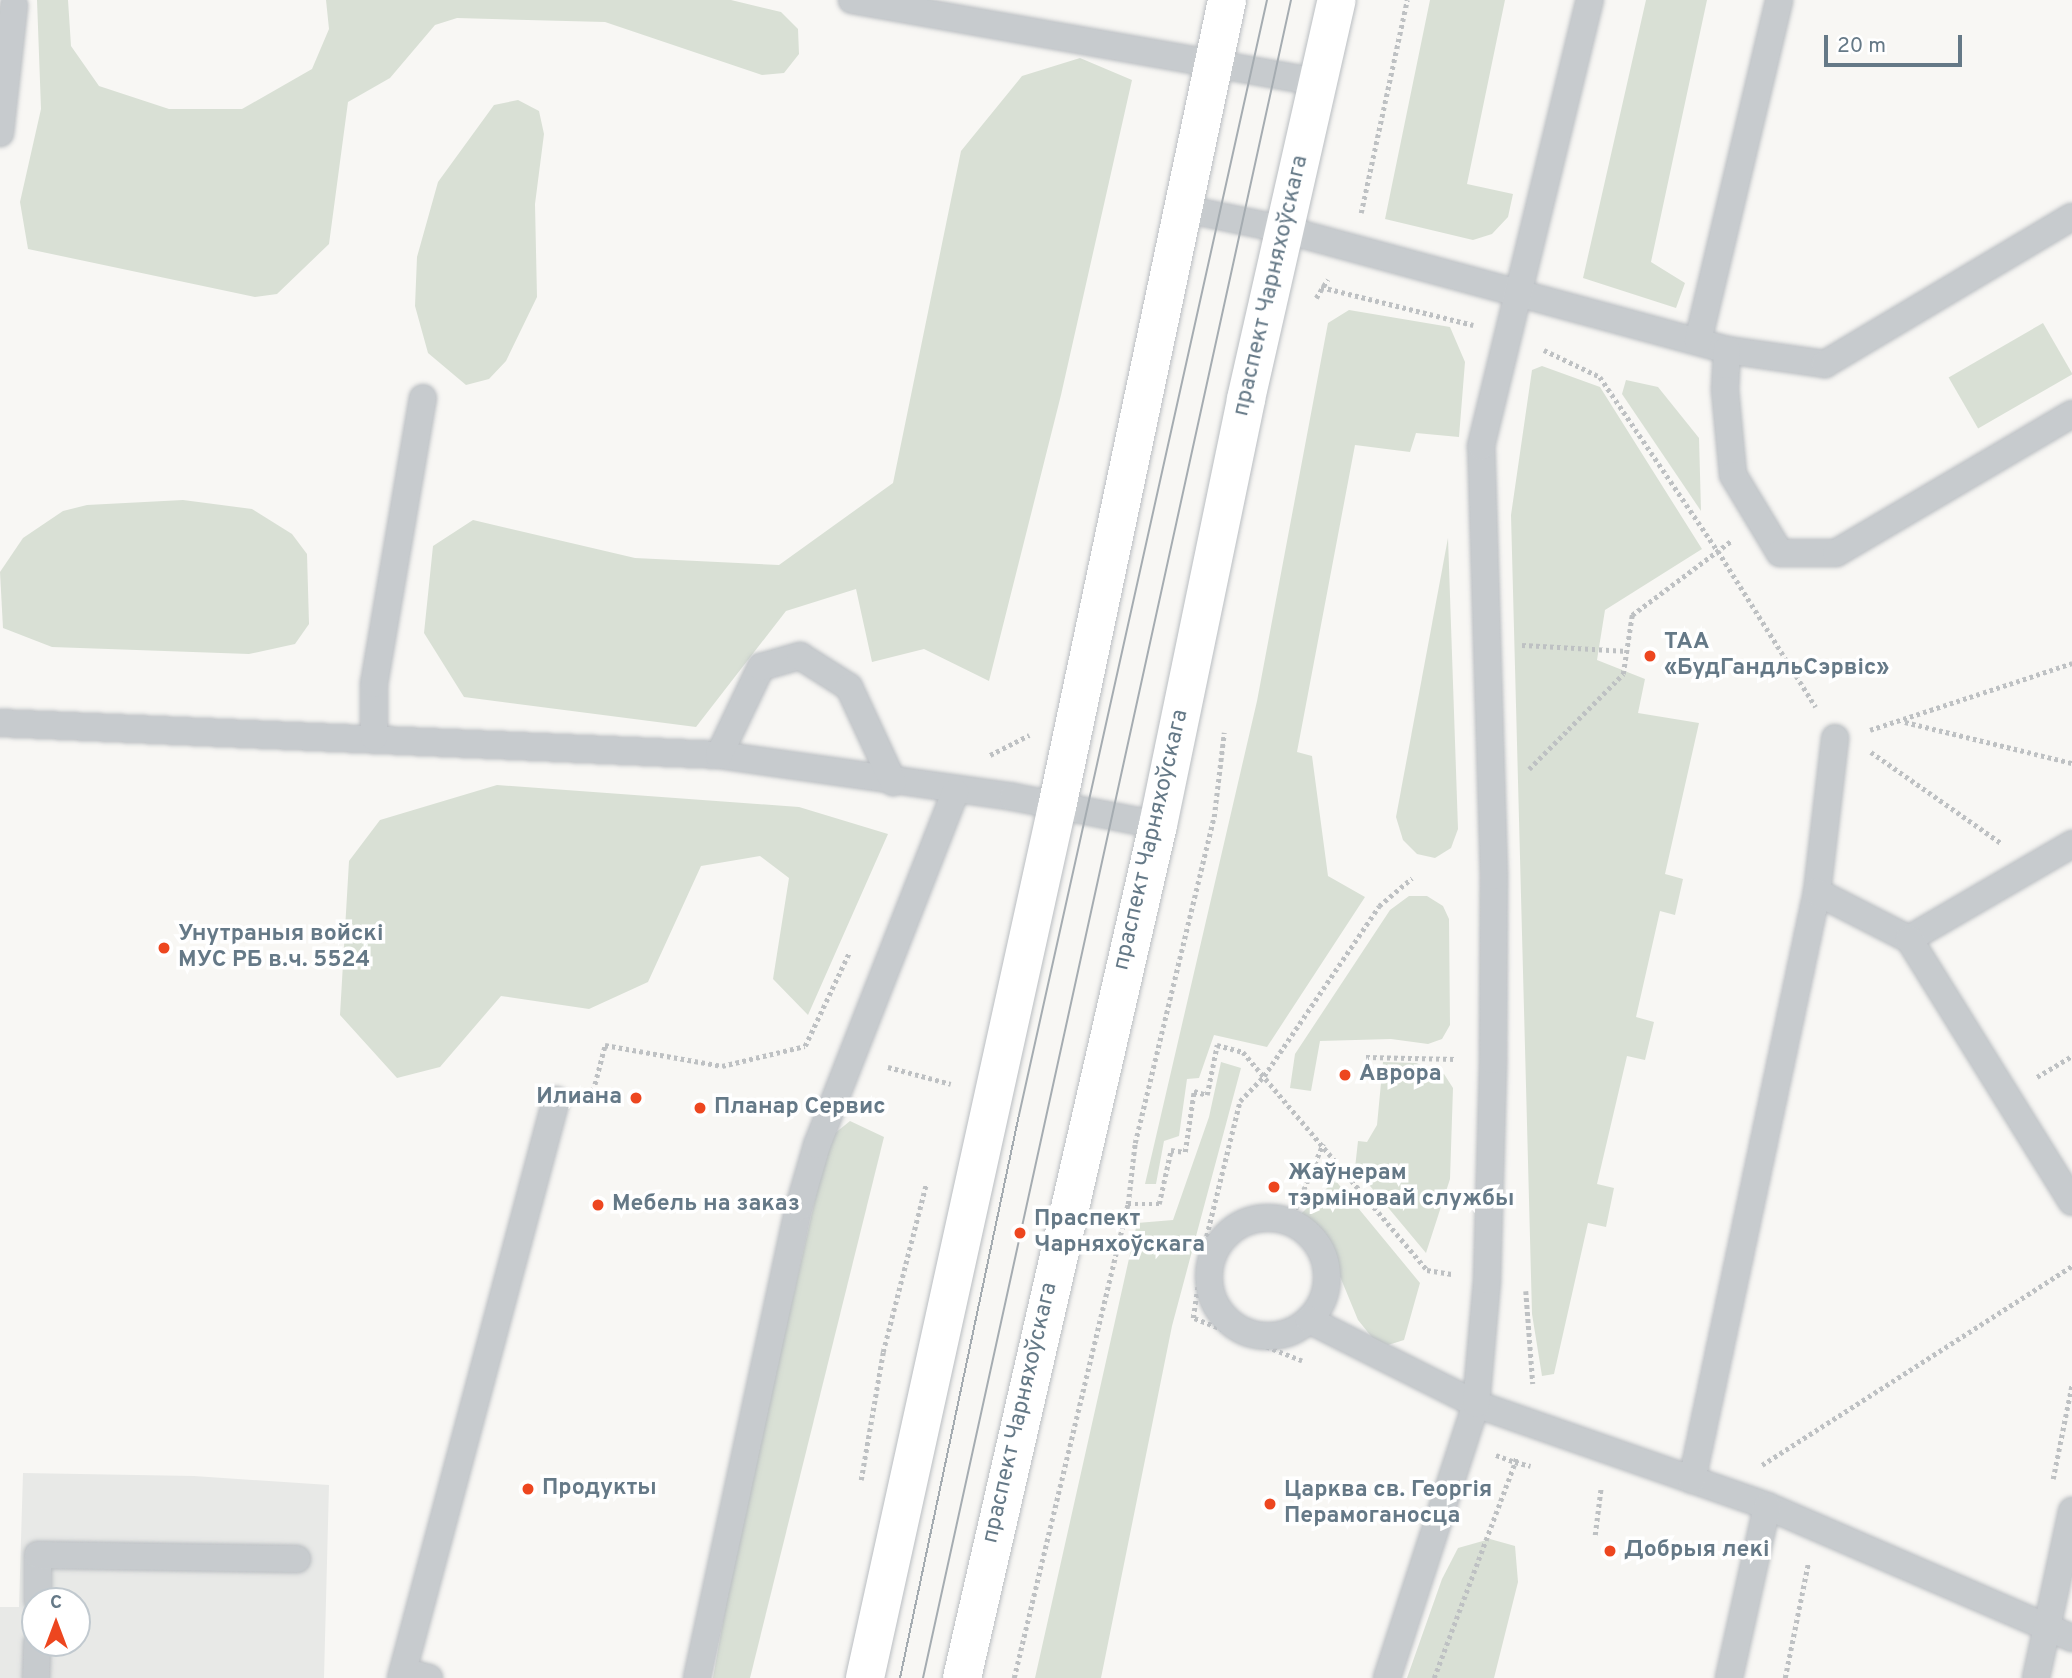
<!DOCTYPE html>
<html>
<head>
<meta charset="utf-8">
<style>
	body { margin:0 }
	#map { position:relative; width:2072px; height:1678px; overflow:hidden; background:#f8f7f4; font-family:Overpass,sans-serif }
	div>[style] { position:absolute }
	.built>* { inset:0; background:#e8e9e7 }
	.green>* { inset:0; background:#d9e0d5; transform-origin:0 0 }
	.path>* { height:4.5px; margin-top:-2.25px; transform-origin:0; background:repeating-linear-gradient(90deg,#bec1c3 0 3.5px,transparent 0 7px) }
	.roads { filter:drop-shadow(0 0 2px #babec2) drop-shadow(0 0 2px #babec2) }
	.lane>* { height:26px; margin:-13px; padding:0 13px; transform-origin:13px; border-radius:13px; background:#c7cbce }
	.lane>.ring { margin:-13px; padding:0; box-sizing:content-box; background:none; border:26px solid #c7cbce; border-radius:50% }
	.primary>* { height:38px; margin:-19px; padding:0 19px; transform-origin:19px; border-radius:19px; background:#fff }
	.tram>* { height:2px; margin:-1px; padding:0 1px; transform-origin:1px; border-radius:1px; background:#a5acb1 }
	.dots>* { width:19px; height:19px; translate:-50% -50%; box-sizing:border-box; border:4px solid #fff; border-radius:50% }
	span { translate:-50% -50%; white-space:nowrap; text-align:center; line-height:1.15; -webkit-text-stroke:7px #fff; paint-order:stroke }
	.street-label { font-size:23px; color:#657987 }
	.poi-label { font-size:23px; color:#657987; font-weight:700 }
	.left { translate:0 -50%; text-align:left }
	.right { translate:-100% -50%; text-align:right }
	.north { position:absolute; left:21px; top:1587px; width:70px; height:70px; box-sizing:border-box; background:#fff; border:2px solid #c1c9cf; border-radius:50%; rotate:0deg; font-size:19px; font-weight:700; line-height:28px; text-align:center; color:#657987 }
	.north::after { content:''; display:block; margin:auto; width:24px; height:32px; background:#ed461f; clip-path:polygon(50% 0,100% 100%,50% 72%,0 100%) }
	.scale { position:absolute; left:1824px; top:35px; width:138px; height:32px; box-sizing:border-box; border:4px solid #657987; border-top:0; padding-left:9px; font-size:21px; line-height:24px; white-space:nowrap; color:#657987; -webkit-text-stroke:5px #fff; paint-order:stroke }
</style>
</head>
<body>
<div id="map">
	<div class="built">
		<div style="clip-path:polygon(evenodd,23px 1473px,194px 1476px,329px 1485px,324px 1678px,0 1678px,0 1607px,19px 1607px,23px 1473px,35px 1601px,77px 1601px,77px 1643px,35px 1643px,35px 1601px)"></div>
	</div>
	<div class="green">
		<div style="clip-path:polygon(37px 0,68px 0,71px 46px,99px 86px,169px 109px,242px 109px,312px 69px,329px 29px,326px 0,731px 0,781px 12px,798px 29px,799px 54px,784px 73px,762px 75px,605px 22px,457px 18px,435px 25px,390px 78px,348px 102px,329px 244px,277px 294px,255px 297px,28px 249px,20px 202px,41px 109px)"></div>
		<div style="clip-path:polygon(1430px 0,1505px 0,1467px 184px,1513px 194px,1508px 217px,1492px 234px,1473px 240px,1385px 219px)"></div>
		<div style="clip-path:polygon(1646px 0,1707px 0,1651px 262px,1685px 283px,1676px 308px,1583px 278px)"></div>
		<div style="clip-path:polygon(1080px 58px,1132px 80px,1061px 395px,989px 681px,924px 649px,872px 662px,856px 589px,786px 611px,696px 727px,464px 697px,424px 633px,433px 546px,473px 520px,635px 558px,779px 565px,893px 483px,961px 151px,1022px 76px)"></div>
		<div style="clip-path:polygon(518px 100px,539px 111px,544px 134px,535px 204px,537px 297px,506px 361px,489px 379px,466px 385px,428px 353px,415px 306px,417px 257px,438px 182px,494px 105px)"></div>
		<div style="clip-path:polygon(1349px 310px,1450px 327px,1465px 362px,1459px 437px,1416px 433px,1410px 452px,1355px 445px,1297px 752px,1312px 756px,1328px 876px,1365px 897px,1267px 1047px,1214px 1035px,1199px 1078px,1187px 1079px,1179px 1136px,1164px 1141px,1156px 1184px,1145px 1184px,1257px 701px,1328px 323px)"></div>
		<div style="left:2043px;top:323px;width:59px;height:109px;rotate:60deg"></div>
		<div style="clip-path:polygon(1542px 366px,1600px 387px,1702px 549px,1605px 610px,1597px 660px,1645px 679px,1638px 713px,1699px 723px,1665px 874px,1683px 879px,1675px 915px,1660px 911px,1636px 1017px,1654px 1022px,1645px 1060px,1627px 1056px,1597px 1184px,1614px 1188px,1606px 1227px,1588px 1223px,1554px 1374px,1542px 1376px,1532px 1314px,1511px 515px,1532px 370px)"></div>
		<div style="clip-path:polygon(1626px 380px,1658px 387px,1699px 438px,1701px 511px,1622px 394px)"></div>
		<div style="clip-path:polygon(183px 500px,252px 509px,292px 534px,307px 554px,309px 624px,295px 644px,249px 654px,52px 647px,3px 628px,0 572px,23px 538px,63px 511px,87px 505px)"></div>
		<div style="clip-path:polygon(1448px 538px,1458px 829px,1451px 848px,1435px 858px,1417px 854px,1403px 840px,1396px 817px)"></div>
		<div style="clip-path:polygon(497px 785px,799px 807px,888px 834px,808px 1015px,773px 979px,789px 878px,760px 856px,701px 866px,648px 982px,589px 1009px,501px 996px,440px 1067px,397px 1078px,340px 1015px,349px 861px,380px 820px)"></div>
		<div style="clip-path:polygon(1409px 896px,1427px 896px,1443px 906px,1449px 919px,1450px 1025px,1442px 1039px,1428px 1044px,1391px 1039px,1320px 1041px,1311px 1091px,1290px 1088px,1295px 1054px,1390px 910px)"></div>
		<div style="clip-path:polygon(1221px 1062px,1241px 1068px,1172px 1326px,1101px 1678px,1035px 1678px,1137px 1223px,1173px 1220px,1209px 1117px)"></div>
		<div style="clip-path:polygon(1383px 1062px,1416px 1063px,1444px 1074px,1453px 1088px,1450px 1179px,1426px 1253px,1355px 1168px,1358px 1141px,1367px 1142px,1377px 1125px)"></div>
		<div style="clip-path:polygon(850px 1121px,884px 1137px,750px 1678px,713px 1678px,736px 1547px,829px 1138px)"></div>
		<div style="clip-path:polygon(1335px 1180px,1420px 1283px,1404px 1340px,1388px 1345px,1375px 1341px,1358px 1320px,1327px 1245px,1300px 1215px)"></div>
		<div style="clip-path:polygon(1490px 1539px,1515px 1546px,1518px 1582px,1494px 1678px,1407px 1678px,1442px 1579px,1458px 1548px)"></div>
	</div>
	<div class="path">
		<div style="left:1361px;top:213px;width:218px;rotate:-77.8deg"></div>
		<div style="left:1321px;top:287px;width:157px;rotate:14deg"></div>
		<div style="left:1316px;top:298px;width:22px;rotate:-58deg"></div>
		<div style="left:1544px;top:350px;width:62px;rotate:25.7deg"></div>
		<div style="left:1600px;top:377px;width:210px;rotate:55.9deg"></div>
		<div style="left:1718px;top:551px;width:184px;rotate:57.9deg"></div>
		<div style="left:1522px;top:645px;width:105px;rotate:3.3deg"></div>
		<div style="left:1905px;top:722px;width:172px;rotate:13.8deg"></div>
		<div style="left:1870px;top:730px;width:213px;rotate:-18.3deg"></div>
		<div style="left:1871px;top:752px;width:159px;rotate:35deg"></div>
		<div style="left:990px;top:755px;width:44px;rotate:-27.1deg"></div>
		<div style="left:1529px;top:769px;width:134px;rotate:-45.3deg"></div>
		<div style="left:1623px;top:674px;width:60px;rotate:-81.3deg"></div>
		<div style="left:1632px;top:615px;width:124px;rotate:-36.8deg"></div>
		<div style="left:1366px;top:1057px;width:90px;rotate:1.3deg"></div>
		<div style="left:888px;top:1067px;width:65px;rotate:15.1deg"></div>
		<div style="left:2037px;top:1077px;width:41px;rotate:-31deg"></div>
		<div style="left:593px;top:1091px;width:48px;rotate:-75.4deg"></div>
		<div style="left:605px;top:1045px;width:119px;rotate:10.2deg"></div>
		<div style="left:722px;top:1066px;width:85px;rotate:-13.5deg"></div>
		<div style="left:805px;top:1046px;width:103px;rotate:-64.7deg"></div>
		<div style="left:1128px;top:1204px;width:31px"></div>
		<div style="left:1159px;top:1204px;width:55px;rotate:-77.5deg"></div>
		<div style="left:1171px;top:1150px;width:14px;rotate:8deg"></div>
		<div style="left:1185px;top:1152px;width:62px;rotate:-81.6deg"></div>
		<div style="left:1194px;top:1091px;width:14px;rotate:17deg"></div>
		<div style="left:1207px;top:1095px;width:51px;rotate:-78.7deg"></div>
		<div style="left:1217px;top:1045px;width:27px;rotate:15deg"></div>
		<div style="left:1243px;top:1052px;width:285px;rotate:49.8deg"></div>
		<div style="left:1427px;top:1270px;width:25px;rotate:9deg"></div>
		<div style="left:1290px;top:1222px;width:85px;rotate:-67.1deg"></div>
		<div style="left:1526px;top:1291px;width:93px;rotate:85.7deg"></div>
		<div style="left:1302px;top:1361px;width:117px;rotate:-158.5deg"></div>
		<div style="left:1193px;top:1318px;width:69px;rotate:-81.6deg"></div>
		<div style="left:1203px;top:1250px;width:154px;rotate:-76.1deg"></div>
		<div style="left:1240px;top:1101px;width:35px;rotate:-46deg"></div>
		<div style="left:1264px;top:1076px;width:205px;rotate:-55.9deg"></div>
		<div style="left:1379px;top:906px;width:43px;rotate:-40.3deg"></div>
		<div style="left:1496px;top:1455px;width:20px;rotate:20deg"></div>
		<div style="left:1515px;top:1462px;width:6px;rotate:-72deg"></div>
		<div style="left:1762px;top:1465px;width:368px;rotate:-32.7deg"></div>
		<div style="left:2053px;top:1479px;width:97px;rotate:-78.7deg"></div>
		<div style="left:861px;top:1480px;width:130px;rotate:-80.2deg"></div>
		<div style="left:883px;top:1352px;width:172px;rotate:-75.6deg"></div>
		<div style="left:1595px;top:1535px;width:48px;rotate:-82.9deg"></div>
		<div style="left:1014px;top:1678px;width:488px;rotate:-76.5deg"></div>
		<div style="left:1128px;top:1204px;width:61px;rotate:-83.5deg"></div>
		<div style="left:1135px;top:1143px;width:335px;rotate:-76.4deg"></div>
		<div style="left:1214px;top:817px;width:85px;rotate:-83.2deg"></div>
		<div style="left:1434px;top:1678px;width:231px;rotate:-69.4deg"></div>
		<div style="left:1515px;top:1462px;width:16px;rotate:14deg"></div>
		<div style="left:1785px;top:1678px;width:116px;rotate:-78.6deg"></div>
	</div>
	<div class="roads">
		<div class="lane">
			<div style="left:852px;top:0;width:473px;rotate:10deg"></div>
			<div style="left:0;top:133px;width:128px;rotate:-83.7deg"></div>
			<div style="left:1185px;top:209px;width:103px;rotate:11.7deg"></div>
			<div style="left:1286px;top:230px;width:457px;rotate:15.2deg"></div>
			<div style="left:1727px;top:350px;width:99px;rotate:8.1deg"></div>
			<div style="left:1825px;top:364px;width:287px;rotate:-30.8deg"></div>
			<div style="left:1698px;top:341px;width:350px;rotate:-76.6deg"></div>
			<div style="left:1727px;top:350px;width:40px;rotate:92.9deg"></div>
			<div style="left:1725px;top:390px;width:85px;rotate:84.6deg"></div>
			<div style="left:1733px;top:475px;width:91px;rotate:58.9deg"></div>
			<div style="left:1780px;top:553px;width:56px"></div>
			<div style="left:1836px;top:553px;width:274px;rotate:-30.5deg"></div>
			<div style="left:0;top:723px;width:720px;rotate:2.55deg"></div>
			<div style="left:719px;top:755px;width:297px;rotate:8.1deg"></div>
			<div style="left:1013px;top:797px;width:148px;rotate:10.9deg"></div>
			<div style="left:374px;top:737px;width:53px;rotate:-90deg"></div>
			<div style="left:374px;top:684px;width:290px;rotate:-80.3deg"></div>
			<div style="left:719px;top:755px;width:98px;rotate:-64.5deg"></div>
			<div style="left:761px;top:667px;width:41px;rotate:-15.8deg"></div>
			<div style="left:800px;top:656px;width:58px;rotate:32.3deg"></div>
			<div style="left:849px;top:687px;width:105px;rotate:65.1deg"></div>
			<div style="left:1817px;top:892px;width:155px;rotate:-83.3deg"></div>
			<div style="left:1909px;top:939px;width:189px;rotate:-30.2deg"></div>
			<div class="ring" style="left:1209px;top:1218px;width:92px;height:92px"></div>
			<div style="left:1309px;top:1320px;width:187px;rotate:26.7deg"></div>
			<div style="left:1476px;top:1404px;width:308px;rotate:19.3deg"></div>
			<div style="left:1767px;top:1506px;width:332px;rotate:23.4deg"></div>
			<div style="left:1692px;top:1480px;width:601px;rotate:-78deg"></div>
			<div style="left:1817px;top:892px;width:103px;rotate:27.1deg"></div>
			<div style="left:1909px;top:939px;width:309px;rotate:58.2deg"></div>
			<div style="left:38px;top:1601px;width:46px;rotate:-90deg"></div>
			<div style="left:38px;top:1555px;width:259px;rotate:0.9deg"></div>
			<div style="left:403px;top:1671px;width:27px;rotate:15deg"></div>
			<div style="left:36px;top:1678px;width:35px;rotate:-88deg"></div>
			<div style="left:401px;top:1678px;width:598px;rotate:-74.99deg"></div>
			<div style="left:697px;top:1678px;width:482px;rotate:-77.8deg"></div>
			<div style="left:799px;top:1207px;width:65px;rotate:-73.8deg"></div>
			<div style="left:817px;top:1145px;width:379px;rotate:-68.6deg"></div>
			<div style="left:1387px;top:1678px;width:288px;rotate:-72deg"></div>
			<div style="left:1476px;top:1404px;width:124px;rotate:-84.9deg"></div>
			<div style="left:1487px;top:1280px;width:220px;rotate:-88.4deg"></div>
			<div style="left:1493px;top:1060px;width:184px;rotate:-89.7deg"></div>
			<div style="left:1494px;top:876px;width:430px;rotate:-91.7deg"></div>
			<div style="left:1481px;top:446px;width:459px;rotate:-76.3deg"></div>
			<div style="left:1729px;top:1678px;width:176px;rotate:-77.5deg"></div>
			<div style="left:2036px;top:1678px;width:171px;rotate:-77.8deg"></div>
		</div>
		<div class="primary">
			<div style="left:865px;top:1678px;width:892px;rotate:-77.57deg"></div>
			<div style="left:1057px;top:807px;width:825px;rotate:-78.1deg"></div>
			<div style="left:962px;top:1678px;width:875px;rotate:-77.06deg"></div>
			<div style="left:1158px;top:825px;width:435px;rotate:-78.3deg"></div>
			<div style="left:1246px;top:399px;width:409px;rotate:-77.2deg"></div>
		</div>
	</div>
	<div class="tram">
		<div style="left:900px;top:1678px;width:575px;rotate:-78.07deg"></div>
		<div style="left:1019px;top:1115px;width:1142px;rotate:-77.46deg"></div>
		<div style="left:923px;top:1678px;width:1718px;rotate:-77.63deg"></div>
	</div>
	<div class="dots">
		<div style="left:1650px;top:656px;background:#ed461f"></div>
		<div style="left:164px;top:948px;background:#ed461f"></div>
		<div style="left:1345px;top:1075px;background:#ed461f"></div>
		<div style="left:636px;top:1098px;background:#ed461f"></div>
		<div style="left:700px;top:1108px;background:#ed461f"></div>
		<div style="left:1274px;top:1187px;background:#ed461f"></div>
		<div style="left:598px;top:1205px;background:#ed461f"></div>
		<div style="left:1020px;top:1233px;background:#ed461f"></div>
		<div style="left:528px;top:1489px;background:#ed461f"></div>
		<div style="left:1270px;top:1504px;background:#ed461f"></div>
		<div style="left:1610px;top:1551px;background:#ed461f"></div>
	</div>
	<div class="street-label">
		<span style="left:1272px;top:286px;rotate:-77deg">праспект Чарняхоўскага</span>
		<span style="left:1152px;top:840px;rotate:-77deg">праспект Чарняхоўскага</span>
		<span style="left:1021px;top:1413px;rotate:-77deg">праспект Чарняхоўскага</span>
	</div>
	<div class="poi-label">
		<span class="left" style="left:1664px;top:656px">ТАА<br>«БудГандльСэрвіс»</span>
		<span class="left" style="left:178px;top:948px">Унутраныя войскі<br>МУС РБ в.ч. 5524</span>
		<span class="left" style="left:1359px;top:1075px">Аврора</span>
		<span class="right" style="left:622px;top:1098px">Илиана</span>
		<span class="left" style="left:714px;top:1108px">Планар Сервис</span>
		<span class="left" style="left:1288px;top:1187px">Жаўнерам<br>тэрміновай службы</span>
		<span class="left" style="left:612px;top:1205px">Мебель на заказ</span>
		<span class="left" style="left:1034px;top:1233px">Праспект<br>Чарняхоўскага</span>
		<span class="left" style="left:542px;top:1489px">Продукты</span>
		<span class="left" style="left:1284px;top:1504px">Царква св. Георгія<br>Перамоганосца</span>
		<span class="left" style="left:1624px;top:1551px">Добрыя лекі</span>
	</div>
	<div class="north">С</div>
	<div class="scale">20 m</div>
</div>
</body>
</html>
